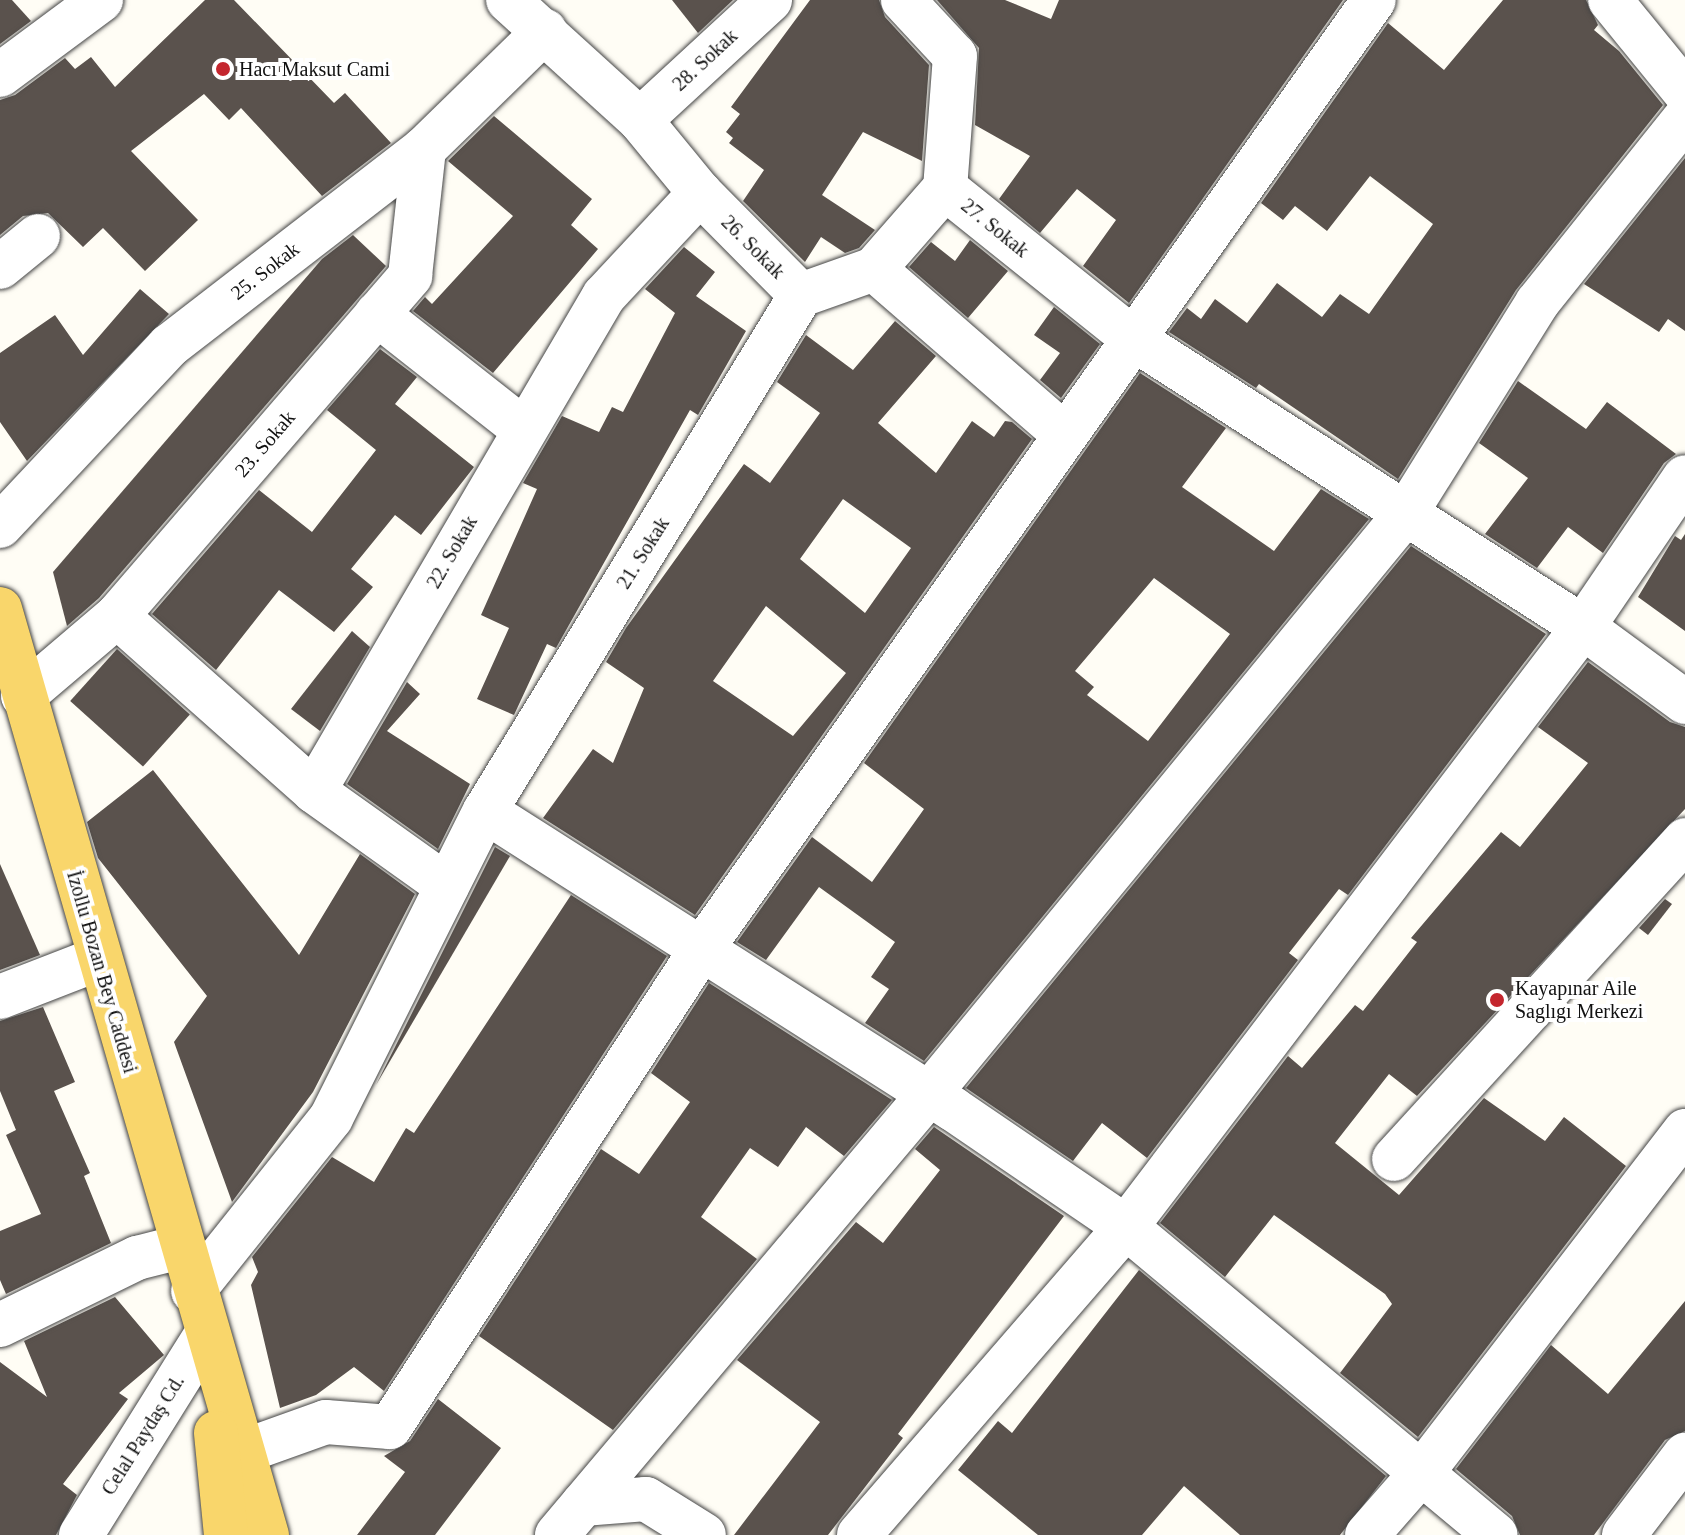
<!DOCTYPE html>
<html>
<head>
<meta charset="utf-8">
<style>
	body { margin:0 }
	#map { position:relative; width:1685px; height:1535px; overflow:hidden; background:#fffdf5; font-family:"Times New Roman",serif }
	div>[style] { position:absolute }
	.building>* { inset:0; background:#5a524d; transform-origin:0 0 }
	.roads { filter:drop-shadow(0 0 2px #444) drop-shadow(0 0 2px #444) }
	.minor>* { height:44px; margin:-22px; padding:0 22px; transform-origin:22px; border-radius:22px; background:#fff }
	.major>* { height:44px; margin:-22px; padding:0 22px; transform-origin:22px; border-radius:22px; background:#f9d66b }
	.dots>* { width:22px; height:22px; translate:-50% -50%; box-sizing:border-box; border:4px solid #fff; border-radius:50% }
	span { translate:-50% -50%; white-space:nowrap; text-align:center; line-height:1.15; -webkit-text-stroke:8px #fff; paint-order:stroke }
	.street-label { font-size:20px; color:#111 }
	.poi-label { font-size:20px; color:#111 }
	.left { translate:0 -50%; text-align:left }
</style>
</head>
<body>
<div id="map">
	<div class="building">
		<div style="clip-path:polygon(0 0,12px 0,31px 21px,0 44px)"></div>
		<div style="clip-path:polygon(205px 0,234px 0,334px 103px,345px 93px,391px 143px,322px 196px,241px 108px,229px 120px,204px 94px,131px 151px,198px 220px,145px 271px,103px 228px,83px 247px,48px 213px,23px 216px,0 235px,0 100px,15px 95px,65px 58px,75px 69px,91px 57px,115px 87px)"></div>
		<div style="clip-path:polygon(672px 0,733px 0,698px 33px)"></div>
		<div style="clip-path:polygon(810px 0,879px 0,885px 17px,929px 65px,922px 161px,863px 132px,822px 195px,875px 230px,859px 248px,845px 253px,821px 237px,805px 262px,743px 201px,764px 170px,729px 143px,733px 138px,726px 132px,740px 114px,731px 107px)"></div>
		<div style="clip-path:polygon(937px 0,1005px 0,1051px 19px,1059px 0,1343px 0,1129px 303px,1083px 266px,1116px 220px,1077px 189px,1040px 233px,999px 199px,1030px 156px,975px 125px,979px 48px)"></div>
		<div style="clip-path:polygon(1503px 0,1586px 0,1598px 25px,1594px 30px,1619px 51px,1663px 105px,1516px 290px,1398px 479px,1259px 384px,1256px 388px,1169px 332px,1187px 308px,1201px 319px,1215px 299px,1247px 323px,1277px 283px,1322px 317px,1340px 294px,1369px 314px,1433px 224px,1370px 176px,1327px 231px,1295px 206px,1283px 220px,1261px 203px,1388px 23px,1444px 70px)"></div>
		<div style="clip-path:polygon(494px 116px,592px 199px,571px 225px,598px 249px,493px 373px,413px 311px,425px 297px,432px 304px,513px 216px,448px 161px)"></div>
		<div style="clip-path:polygon(1685px 158px,1685px 331px,1668px 319px,1659px 332px,1584px 284px)"></div>
		<div style="clip-path:polygon(353px 235px,386px 266px,99px 598px,67px 626px,53px 572px,322px 259px)"></div>
		<div style="clip-path:polygon(970px 240px,1008px 271px,968px 318px,909px 267px,931px 242px,955px 261px)"></div>
		<div style="clip-path:polygon(684px 247px,715px 272px,696px 296px,746px 331px,698px 415px,690px 410px,556px 648px,547px 644px,514px 715px,477px 699px,509px 628px,481px 615px,537px 489px,523px 483px,562px 416px,599px 432px,612px 407px,623px 412px,675px 313px,645px 289px)"></div>
		<div style="clip-path:polygon(140px 289px,169px 314px,27px 461px,0 422px,0 353px,55px 315px,83px 355px)"></div>
		<div style="clip-path:polygon(1054px 307px,1100px 344px,1061px 398px,1040px 380px,1060px 353px,1034px 335px)"></div>
		<div style="clip-path:polygon(evenodd,895px 321px,936px 356px,878px 423px,936px 473px,972px 421px,994px 437px,1005px 421px,1012px 422px,1032px 439px,695px 915px,543px 818px,593px 749px,613px 763px,644px 688px,606px 662px,626px 628px,744px 464px,770px 483px,820px 413px,777px 382px,806px 335px,853px 370px,895px 321px,843px 499px,911px 548px,865px 613px,800px 559px,843px 499px,895px 321px,766px 606px,846px 673px,793px 736px,713px 681px,766px 606px)"></div>
		<div style="clip-path:polygon(380px 349px,417px 377px,395px 404px,474px 467px,421px 535px,395px 515px,351px 569px,373px 587px,334px 632px,279px 590px,216px 670px,152px 614px,259px 490px,312px 532px,376px 450px,327px 410px)"></div>
		<div style="clip-path:polygon(evenodd,1140px 373px,1226px 428px,1182px 487px,1274px 551px,1321px 489px,1369px 519px,924px 1061px,865px 1023px,889px 989px,871px 977px,895px 942px,819px 887px,766px 960px,737px 942px,812px 837px,872px 882px,924px 809px,864px 763px,1140px 373px,1154px 578px,1230px 634px,1148px 741px,1087px 695px,1094px 687px,1075px 671px,1154px 578px)"></div>
		<div style="clip-path:polygon(1518px 381px,1586px 429px,1607px 402px,1676px 454px,1664px 463px,1603px 553px,1568px 527px,1537px 568px,1485px 534px,1528px 478px,1479px 443px)"></div>
		<div style="clip-path:polygon(1685px 534px,1685px 631px,1638px 597px,1675px 536px,1681px 540px)"></div>
		<div style="clip-path:polygon(1411px 546px,1546px 634px,1348px 895px,1339px 889px,1289px 953px,1298px 960px,1147px 1158px,1102px 1123px,1073px 1161px,966px 1088px)"></div>
		<div style="clip-path:polygon(352px 631px,370px 647px,320px 731px,291px 709px)"></div>
		<div style="left:117px;top:649px;width:98px;height:70px;rotate:42deg"></div>
		<div style="clip-path:polygon(1588px 662px,1670px 722px,1685px 727px,1685px 809px,1417px 1096px,1389px 1074px,1335px 1143px,1399px 1195px,1484px 1098px,1545px 1141px,1564px 1117px,1626px 1166px,1418px 1437px,1340px 1373px,1392px 1304px,1385px 1294px,1274px 1215px,1225px 1277px,1160px 1223px,1288px 1056px,1302px 1068px,1355px 1005px,1363px 1011px,1417px 942px,1411px 938px,1501px 832px,1520px 847px,1588px 763px,1538px 727px)"></div>
		<div style="clip-path:polygon(407px 682px,420px 694px,387px 731px,470px 784px,438px 849px,347px 784px)"></div>
		<div style="clip-path:polygon(153px 770px,299px 955px,360px 854px,415px 894px,313px 1092px,232px 1202px,174px 1042px,207px 996px,98px 858px,87px 822px)"></div>
		<div style="clip-path:polygon(495px 847px,510px 856px,376px 1085px)"></div>
		<div style="clip-path:polygon(0 864px,40px 955px,0 970px)"></div>
		<div style="clip-path:polygon(571px 895px,667px 956px,384px 1391px,354px 1367px,316px 1395px,280px 1408px,251px 1285px,258px 1272px,252px 1257px,332px 1157px,374px 1182px,406px 1128px,414px 1133px)"></div>
		<div style="clip-path:polygon(1665px 899px,1672px 904px,1648px 935px,1639px 928px)"></div>
		<div style="clip-path:polygon(709px 983px,892px 1100px,844px 1156px,806px 1127px,778px 1167px,750px 1148px,701px 1217px,757px 1259px,613px 1430px,479px 1336px,601px 1149px,639px 1174px,690px 1102px,651px 1073px)"></div>
		<div style="clip-path:polygon(43px 1007px,75px 1082px,54px 1091px,90px 1173px,84px 1176px,111px 1243px,6px 1294px,0 1280px,0 1231px,41px 1214px,6px 1135px,16px 1130px,0 1091px,0 1021px)"></div>
		<div style="clip-path:polygon(934px 1127px,1064px 1216px,898px 1434px,903px 1438px,828px 1535px,734px 1535px,820px 1422px,737px 1360px,856px 1222px,883px 1243px,940px 1170px,915px 1149px)"></div>
		<div style="clip-path:polygon(1139px 1270px,1386px 1476px,1340px 1535px,1240px 1535px,1184px 1486px,1142px 1535px,1038px 1535px,958px 1470px,998px 1421px,1012px 1433px)"></div>
		<div style="clip-path:polygon(115px 1297px,164px 1355px,119px 1393px,128px 1399px,63px 1484px,77px 1495px,56px 1535px,0 1535px,0 1362px,47px 1397px,24px 1341px)"></div>
		<div style="clip-path:polygon(1685px 1301px,1685px 1431px,1665px 1440px,1594px 1535px,1520px 1535px,1512px 1516px,1456px 1469px,1551px 1345px,1608px 1394px)"></div>
		<div style="clip-path:polygon(438px 1399px,501px 1448px,435px 1535px,357px 1535px,405px 1472px,384px 1456px,410px 1441px)"></div>
	</div>
	<div class="roads">
		<div class="minor">
			<div style="left:508px;top:0;width:178px;rotate:42.3deg"></div>
			<div style="left:640px;top:120px;width:94px;rotate:50.6deg"></div>
			<div style="left:700px;top:193px;width:144px;rotate:45.3deg"></div>
			<div style="left:801px;top:295px;width:77px;rotate:-19.6deg"></div>
			<div style="left:874px;top:269px;width:252px;rotate:41deg"></div>
			<div style="left:903px;top:0;width:76px;rotate:47.1deg"></div>
			<div style="left:955px;top:56px;width:132px;rotate:94.3deg"></div>
			<div style="left:945px;top:188px;width:240px;rotate:38.7deg"></div>
			<div style="left:1132px;top:338px;width:536px;rotate:32.65deg"></div>
			<div style="left:1583px;top:627px;width:127px;rotate:36.3deg"></div>
			<div style="left:1610px;top:0;width:119px;rotate:50.8deg"></div>
			<div style="left:0;top:75px;width:126px;rotate:-36.6deg"></div>
			<div style="left:640px;top:120px;width:177px;rotate:-42.7deg"></div>
			<div style="left:0;top:267px;width:49px;rotate:-39.2deg"></div>
			<div style="left:874px;top:269px;width:108px;rotate:-48.8deg"></div>
			<div style="left:377px;top:314px;width:186px;rotate:38.2deg"></div>
			<div style="left:0;top:526px;width:247px;rotate:-46.8deg"></div>
			<div style="left:169px;top:346px;width:322px;rotate:-37.7deg"></div>
			<div style="left:424px;top:149px;width:169px;rotate:-44.3deg"></div>
			<div style="left:117px;top:616px;width:264px;rotate:41.6deg"></div>
			<div style="left:23px;top:696px;width:123px;rotate:-40.4deg"></div>
			<div style="left:117px;top:616px;width:449px;rotate:-49.2deg"></div>
			<div style="left:410px;top:276px;width:128px;rotate:-83.7deg"></div>
			<div style="left:485px;top:811px;width:605px;rotate:-58.52deg"></div>
			<div style="left:447px;top:886px;width:163px;rotate:-144.5deg"></div>
			<div style="left:314px;top:791px;width:574px;rotate:-59.64deg"></div>
			<div style="left:604px;top:296px;width:141px;rotate:-47deg"></div>
			<div style="left:0;top:997px;width:105px;rotate:-21.2deg"></div>
			<div style="left:1394px;top:1159px;width:432px;rotate:-47.6deg"></div>
			<div style="left:193px;top:1291px;width:221px;rotate:-51.4deg"></div>
			<div style="left:331px;top:1118px;width:343px;rotate:-63.4deg"></div>
			<div style="left:485px;top:811px;width:555px;rotate:32.49deg"></div>
			<div style="left:953px;top:1109px;width:209px;rotate:34.3deg"></div>
			<div style="left:1126px;top:1227px;width:481px;rotate:39.8deg"></div>
			<div style="left:0;top:1325px;width:153px;rotate:-26.1deg"></div>
			<div style="left:137px;top:1258px;width:44px;rotate:-14.3deg"></div>
			<div style="left:242px;top:1452px;width:89px;rotate:-19.7deg"></div>
			<div style="left:326px;top:1422px;width:64px;rotate:4.5deg"></div>
			<div style="left:390px;top:1427px;width:569px;rotate:-56.9deg"></div>
			<div style="left:701px;top:950px;width:1164px;rotate:-54.69deg"></div>
			<div style="left:583px;top:1504px;width:63px;rotate:-4.5deg"></div>
			<div style="left:646px;top:1499px;width:68px;rotate:31.8deg"></div>
			<div style="left:81px;top:1535px;width:236px;rotate:-58deg"></div>
			<div style="left:557px;top:1535px;width:577px;rotate:-49.85deg"></div>
			<div style="left:929px;top:1094px;width:752px;rotate:-50.61deg"></div>
			<div style="left:1406px;top:513px;width:248px;rotate:-58deg"></div>
			<div style="left:1537px;top:303px;width:237px;rotate:-51.3deg"></div>
			<div style="left:859px;top:1535px;width:408px;rotate:-49.1deg"></div>
			<div style="left:1126px;top:1227px;width:754px;rotate:-52.7deg"></div>
			<div style="left:1583px;top:627px;width:181px;rotate:-55.8deg"></div>
			<div style="left:1367px;top:1535px;width:86px;rotate:-48.8deg"></div>
			<div style="left:1424px;top:1470px;width:428px;rotate:-52.4deg"></div>
			<div style="left:1624px;top:1535px;width:101px;rotate:-52.7deg"></div>
		</div>
		<div class="major">
			<div style="left:0;top:609px;width:964px;rotate:73.92deg"></div>
			<div style="left:216px;top:1433px;width:102px;rotate:84.4deg"></div>
		</div>
	</div>
	<div class="dots">
		<div style="left:223px;top:69px;background:#c4262e"></div>
		<div style="left:1497px;top:1000px;background:#c4262e"></div>
	</div>
	<div class="street-label">
		<span style="left:705px;top:60px;rotate:-43deg">28. Sokak</span>
		<span style="left:995px;top:228px;rotate:39deg">27. Sokak</span>
		<span style="left:753px;top:247px;rotate:45deg">26. Sokak</span>
		<span style="left:265px;top:271px;rotate:-38deg">25. Sokak</span>
		<span style="left:265px;top:444px;rotate:-49deg">23. Sokak</span>
		<span style="left:452px;top:552px;rotate:-60deg">22. Sokak</span>
		<span style="left:643px;top:553px;rotate:-58deg">21. Sokak</span>
		<span style="left:102px;top:972px;rotate:74deg">İzollu Bozan Bey Caddesi</span>
		<span style="left:143px;top:1435px;rotate:-58deg">Celal Paydaş Cd.</span>
	</div>
	<div class="poi-label">
		<span class="left" style="left:239px;top:69px">Hacı Maksut Cami</span>
		<span class="left" style="left:1515px;top:1000px">Kayapınar Aile<br>Saglıgı Merkezi</span>
	</div>
</div>
</body>
</html>
